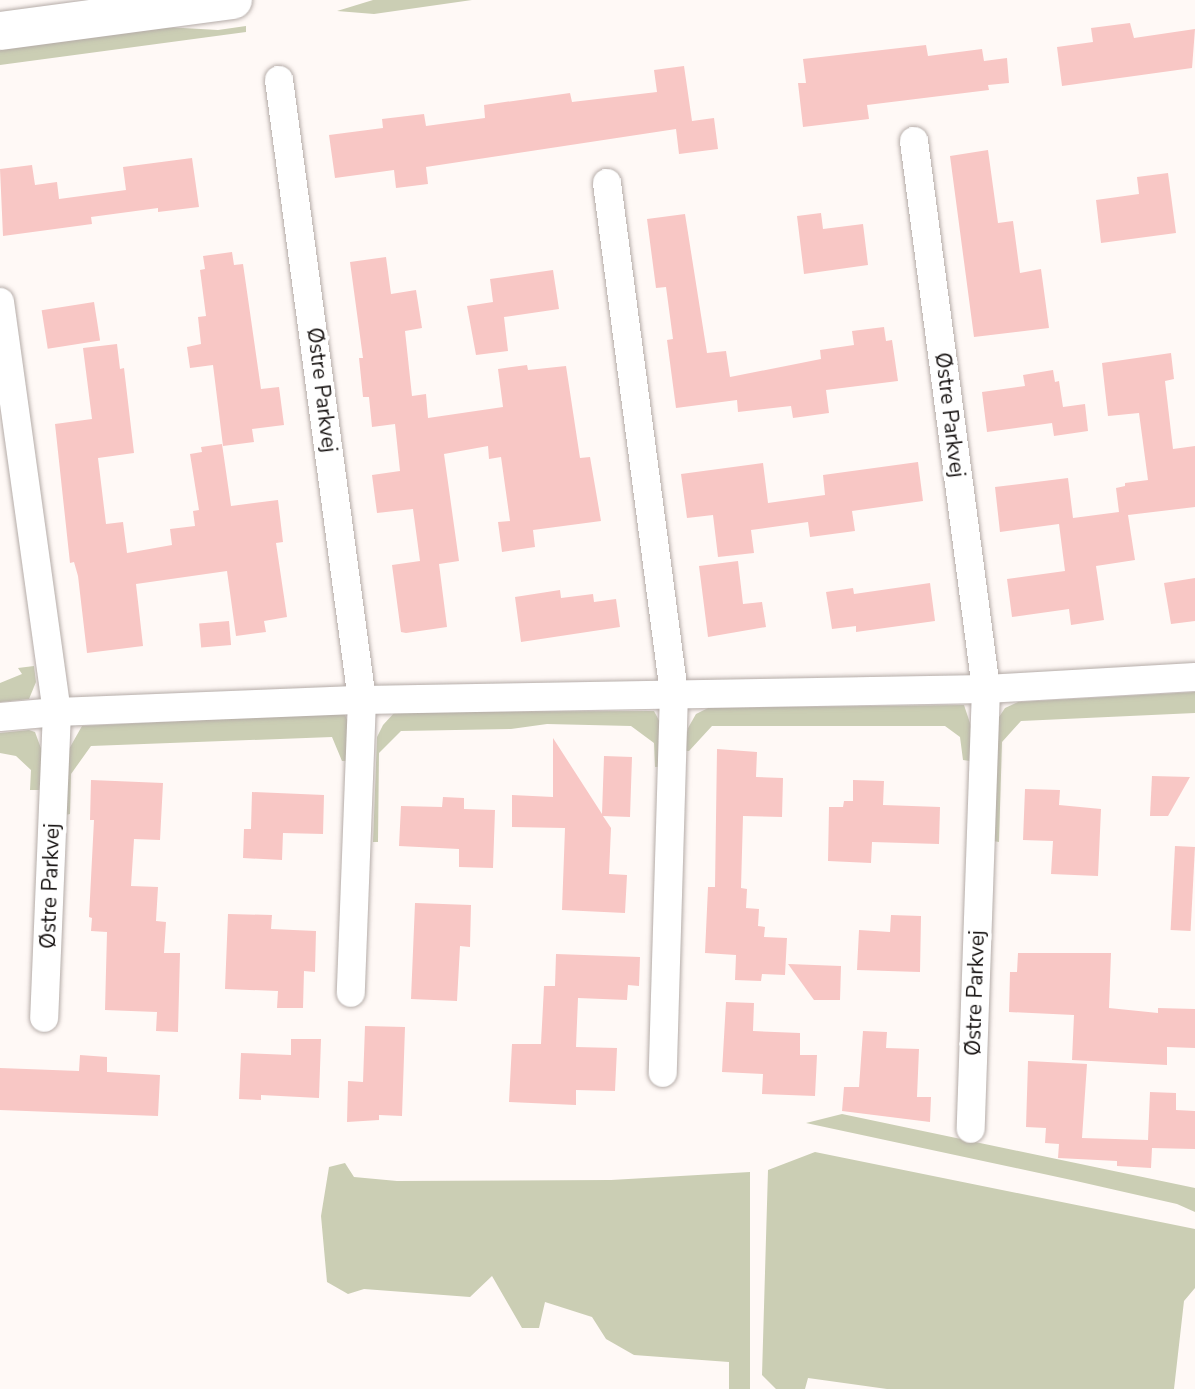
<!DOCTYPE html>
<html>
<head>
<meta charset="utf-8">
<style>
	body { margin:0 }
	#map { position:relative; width:1195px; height:1389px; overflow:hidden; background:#fff9f6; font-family:"Nunito Sans",sans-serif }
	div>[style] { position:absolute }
	.green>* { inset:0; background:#cbceb4 }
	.building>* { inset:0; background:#f8c7c5; transform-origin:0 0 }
	.roads { filter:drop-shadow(0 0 2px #b5aca8) drop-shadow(0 0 2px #b5aca8) }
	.street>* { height:28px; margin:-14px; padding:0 14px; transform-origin:14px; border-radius:14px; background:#fff }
	.secondary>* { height:38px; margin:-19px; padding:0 19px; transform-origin:19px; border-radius:19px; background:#fff }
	span { translate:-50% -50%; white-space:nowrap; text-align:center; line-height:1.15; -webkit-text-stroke:7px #fff; paint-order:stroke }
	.street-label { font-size:21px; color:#181413 }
</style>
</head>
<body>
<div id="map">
	<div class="green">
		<div style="clip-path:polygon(373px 0,472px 0,374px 14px,337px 11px)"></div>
		<div style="clip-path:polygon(148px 26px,218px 30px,246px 26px,246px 32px,0 65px,0 46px)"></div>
		<div style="clip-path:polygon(34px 666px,36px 682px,29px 699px,0 702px,0 683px,22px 674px,18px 668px)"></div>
		<div style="clip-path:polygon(1195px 692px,1195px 713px,1021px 721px,1002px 742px,999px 842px,993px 841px,999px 717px,1005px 708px,1018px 702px)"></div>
		<div style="clip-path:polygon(964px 705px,972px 729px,970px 761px,963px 760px,960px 737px,945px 726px,712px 726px,689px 751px,683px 751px,688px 728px,696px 714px,708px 708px)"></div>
		<div style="clip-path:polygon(654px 711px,662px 726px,662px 767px,655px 767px,654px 743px,631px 726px,547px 724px,511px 729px,401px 731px,379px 753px,378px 842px,373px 842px,377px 737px,383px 725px,395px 712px)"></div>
		<div style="clip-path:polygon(344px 713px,352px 730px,351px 761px,342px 761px,332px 737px,91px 746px,71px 774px,70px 814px,65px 815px,69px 749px,82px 726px)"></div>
		<div style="clip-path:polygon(29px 730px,35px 732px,42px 751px,41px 790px,30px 790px,31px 770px,16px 756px,0 753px,0 733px)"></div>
		<div style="clip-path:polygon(842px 1114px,1195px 1188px,1195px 1212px,1177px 1204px,1076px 1181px,806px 1123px)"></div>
		<div style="clip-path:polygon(815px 1152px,1195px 1229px,1195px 1288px,1184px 1301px,1174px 1389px,887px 1389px,808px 1378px,805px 1389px,776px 1389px,762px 1375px,768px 1170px)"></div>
		<div style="clip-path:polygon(345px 1163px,354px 1177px,397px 1181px,611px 1180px,750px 1172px,750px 1389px,729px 1389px,729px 1362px,634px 1355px,606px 1339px,592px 1317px,545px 1302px,539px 1328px,522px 1328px,492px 1276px,470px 1297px,364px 1289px,348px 1294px,327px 1282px,321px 1216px,329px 1167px)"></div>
	</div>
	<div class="building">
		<div style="clip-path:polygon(1130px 23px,1134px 38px,1195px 29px,1192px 68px,1062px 86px,1057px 47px,1093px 42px,1091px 28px)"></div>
		<div style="clip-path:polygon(926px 45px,928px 56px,982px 49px,984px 61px,1007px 58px,1009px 83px,988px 85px,989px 90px,867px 105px,869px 119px,803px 127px,798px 83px,806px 83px,803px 59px)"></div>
		<div style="clip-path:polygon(684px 66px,692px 121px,714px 118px,718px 149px,679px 154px,676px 129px,426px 167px,428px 184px,396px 188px,394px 170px,335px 178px,329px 135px,383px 128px,382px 119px,424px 114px,426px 126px,485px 118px,484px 105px,570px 93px,572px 102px,657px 92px,654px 70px)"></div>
		<div style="clip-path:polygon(988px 150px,998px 223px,1013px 221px,1020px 273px,1041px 269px,1049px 328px,974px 337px,950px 156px)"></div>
		<div style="clip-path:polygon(192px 158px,199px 207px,158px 212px,158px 208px,91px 217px,92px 224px,3px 236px,0 169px,32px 165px,35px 185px,57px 182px,59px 199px,126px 190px,123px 167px)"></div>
		<div style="clip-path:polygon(1168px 173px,1176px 233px,1101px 243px,1096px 200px,1139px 194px,1137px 177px)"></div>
		<div style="clip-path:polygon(821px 213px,823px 229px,863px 224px,868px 265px,804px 274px,797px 216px)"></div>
		<div style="clip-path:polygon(685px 214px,707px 353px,726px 351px,730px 377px,821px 359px,820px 350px,854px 345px,852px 331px,884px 327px,886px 341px,892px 340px,898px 381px,826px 390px,829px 413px,793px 418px,791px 406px,738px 412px,737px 400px,676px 408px,667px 340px,673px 339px,666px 287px,656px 288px,647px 219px)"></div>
		<div style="clip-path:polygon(232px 252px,234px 265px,243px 264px,261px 389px,279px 387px,284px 425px,252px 429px,254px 442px,223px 446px,213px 365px,190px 368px,187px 347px,201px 344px,198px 317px,206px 316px,200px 270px,205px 269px,203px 256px)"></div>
		<div style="clip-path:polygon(386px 257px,391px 294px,416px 290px,422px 328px,405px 331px,412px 396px,426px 394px,428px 418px,503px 407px,498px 369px,527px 365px,528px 370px,566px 366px,580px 458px,590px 457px,601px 521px,533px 530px,535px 547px,502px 552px,498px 522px,510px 521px,501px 457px,489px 459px,488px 446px,444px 454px,459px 561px,439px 564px,447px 627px,406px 633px,401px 632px,392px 565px,420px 561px,413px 509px,377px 513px,372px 475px,400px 471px,395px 424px,372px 427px,369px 397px,363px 397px,359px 358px,363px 358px,350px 262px)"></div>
		<div style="clip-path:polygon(553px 270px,559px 309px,504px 317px,508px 351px,476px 355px,467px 306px,493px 302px,490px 279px)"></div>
		<div style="left:94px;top:302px;width:39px;height:53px;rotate:81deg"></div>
		<div style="clip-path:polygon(117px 344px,120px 369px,124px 368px,134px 453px,98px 458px,106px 524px,123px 522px,127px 553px,172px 545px,170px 529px,195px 526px,193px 511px,199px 510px,190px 454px,202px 452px,201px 447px,222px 444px,231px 506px,278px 500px,283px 542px,276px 543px,287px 617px,264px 621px,266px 632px,236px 636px,227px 571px,136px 584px,143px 646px,87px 653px,78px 576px,74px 562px,70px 563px,55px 424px,92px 419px,83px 348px)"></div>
		<div style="clip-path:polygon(1171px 353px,1174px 379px,1165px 381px,1173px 449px,1195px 446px,1195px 507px,1128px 515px,1135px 560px,1096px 566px,1104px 620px,1071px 625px,1069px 609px,1012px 617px,1007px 579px,1065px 571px,1059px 524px,1000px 532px,995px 487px,1068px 478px,1073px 518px,1119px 512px,1116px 488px,1125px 486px,1125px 483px,1148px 480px,1139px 413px,1108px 416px,1102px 363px)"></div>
		<div style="clip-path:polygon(1053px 370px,1055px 382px,1059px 381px,1063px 407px,1085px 404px,1088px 431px,1054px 436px,1052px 423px,987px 432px,982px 392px,1025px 386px,1023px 375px)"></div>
		<div style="clip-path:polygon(918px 462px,923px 501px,852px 511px,855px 531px,810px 537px,808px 522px,751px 530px,754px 553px,718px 557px,713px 515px,687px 518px,681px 474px,763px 463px,768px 503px,825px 495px,823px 475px)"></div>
		<div style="clip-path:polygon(738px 561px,743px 604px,762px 602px,766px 627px,708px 637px,699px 566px)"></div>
		<div style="clip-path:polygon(1195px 578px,1195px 621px,1171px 624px,1164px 583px)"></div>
		<div style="clip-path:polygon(930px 583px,935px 621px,856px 632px,856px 626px,832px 629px,826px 592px,853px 588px,854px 594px)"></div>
		<div style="clip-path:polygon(560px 590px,561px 598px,593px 594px,594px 602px,616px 599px,620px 627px,521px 642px,515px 597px)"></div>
		<div style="left:229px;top:621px;width:24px;height:30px;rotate:85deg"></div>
		<div style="clip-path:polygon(553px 738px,602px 814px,604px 756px,632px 757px,630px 817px,603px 816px,611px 828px,609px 874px,627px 875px,625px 913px,562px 910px,565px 828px,512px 827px,512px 795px,553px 797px)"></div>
		<div style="clip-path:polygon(717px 749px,757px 752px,756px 777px,783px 778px,782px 817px,743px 816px,741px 888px,747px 889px,746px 908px,759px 909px,758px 926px,765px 927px,764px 937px,787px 938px,785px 975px,762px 974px,761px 981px,735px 980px,736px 955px,705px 953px,708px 887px,715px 887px)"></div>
		<div style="clip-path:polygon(1152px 776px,1190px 777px,1168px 816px,1150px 816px)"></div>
		<div style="clip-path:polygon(91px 780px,163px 783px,160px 840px,134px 839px,131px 886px,158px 887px,156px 921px,166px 922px,164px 953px,180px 953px,178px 1032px,156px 1031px,157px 1012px,105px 1010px,107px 932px,91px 931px,92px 918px,89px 917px,94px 820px,90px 820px)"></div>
		<div style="clip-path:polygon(853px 780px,884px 781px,883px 805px,940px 807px,939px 844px,872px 842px,871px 863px,828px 861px,829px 807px,843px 807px,844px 801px,853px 801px)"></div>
		<div style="clip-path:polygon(1025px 789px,1060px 790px,1059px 805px,1101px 809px,1098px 876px,1051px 874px,1053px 841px,1023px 840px)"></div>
		<div style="clip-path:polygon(252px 792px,324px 795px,323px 834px,283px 833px,282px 860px,243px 858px,244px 829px,251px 829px)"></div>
		<div style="clip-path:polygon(443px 797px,464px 798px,464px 809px,495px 810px,493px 868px,459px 867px,459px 849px,399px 846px,401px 806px,442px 807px)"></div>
		<div style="left:1175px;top:846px;width:20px;height:84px;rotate:3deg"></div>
		<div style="clip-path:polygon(415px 903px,471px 905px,470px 947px,460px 946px,457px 1001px,411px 999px)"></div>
		<div style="clip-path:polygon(228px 914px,272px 915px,271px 929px,316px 931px,315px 972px,304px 971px,303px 1008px,277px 1008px,278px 991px,225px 989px)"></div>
		<div style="clip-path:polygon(891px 915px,921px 916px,920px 972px,857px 970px,859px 930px,890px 932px)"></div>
		<div style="clip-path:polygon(1018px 953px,1111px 953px,1109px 1008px,1158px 1013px,1158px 1008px,1195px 1009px,1195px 1048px,1167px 1047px,1167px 1065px,1072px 1060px,1074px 1015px,1009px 1012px,1010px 972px,1017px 972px)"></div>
		<div style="clip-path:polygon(556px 954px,640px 957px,639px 986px,628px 985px,627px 1000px,578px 998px,576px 1047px,617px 1048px,615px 1091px,576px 1090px,576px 1105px,509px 1102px,512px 1044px,541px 1044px,544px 986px,555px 986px)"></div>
		<div style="clip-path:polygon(788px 964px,841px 966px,840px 1000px,814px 1000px)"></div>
		<div style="clip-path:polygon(726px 1002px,754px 1003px,753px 1031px,800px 1033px,800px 1055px,817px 1055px,815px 1096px,762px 1094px,763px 1074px,722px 1072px)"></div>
		<div style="clip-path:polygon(365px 1026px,405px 1027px,402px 1116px,379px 1115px,379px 1120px,347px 1122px,348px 1081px,363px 1082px)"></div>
		<div style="clip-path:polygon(863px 1031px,887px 1032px,886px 1048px,919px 1049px,917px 1097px,931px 1097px,930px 1122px,842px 1111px,844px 1087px,859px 1087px)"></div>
		<div style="clip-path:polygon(291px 1039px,321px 1039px,319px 1098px,261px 1095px,261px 1100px,239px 1099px,241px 1053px,291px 1055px)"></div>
		<div style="clip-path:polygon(80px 1055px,107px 1057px,107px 1072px,160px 1075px,158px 1116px,0 1110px,0 1068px,79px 1071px)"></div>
		<div style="clip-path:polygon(1028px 1061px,1087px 1064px,1082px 1138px,1148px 1140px,1150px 1092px,1176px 1093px,1176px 1110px,1195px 1111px,1195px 1149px,1152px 1148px,1151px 1168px,1117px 1166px,1117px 1161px,1058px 1158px,1059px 1144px,1045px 1143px,1046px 1128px,1026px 1127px)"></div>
	</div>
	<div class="roads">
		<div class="street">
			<div style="left:279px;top:80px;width:626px;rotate:82.38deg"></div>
			<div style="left:362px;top:700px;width:293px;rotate:92.2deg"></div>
			<div style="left:914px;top:141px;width:553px;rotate:82.51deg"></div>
			<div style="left:986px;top:689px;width:440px;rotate:92deg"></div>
			<div style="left:607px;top:183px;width:514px;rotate:82.52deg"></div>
			<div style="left:674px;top:693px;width:380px;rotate:91.7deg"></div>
			<div style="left:0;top:302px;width:414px;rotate:82.1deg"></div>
			<div style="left:57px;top:712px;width:306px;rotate:92.4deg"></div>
			<div style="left:0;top:717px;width:57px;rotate:-5deg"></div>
			<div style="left:57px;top:712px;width:305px;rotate:-2.3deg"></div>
			<div style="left:362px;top:700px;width:624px;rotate:-1.01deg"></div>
			<div style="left:986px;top:689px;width:209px;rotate:-3.3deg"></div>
		</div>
		<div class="secondary">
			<div style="left:0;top:31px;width:235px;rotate:-7.6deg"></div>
		</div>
	</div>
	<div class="street-label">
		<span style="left:322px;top:390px;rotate:83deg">Østre Parkvej</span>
		<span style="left:950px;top:415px;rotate:83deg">Østre Parkvej</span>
		<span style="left:50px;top:886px;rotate:-88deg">Østre Parkvej</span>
		<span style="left:975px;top:993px;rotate:-88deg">Østre Parkvej</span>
	</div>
</div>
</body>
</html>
